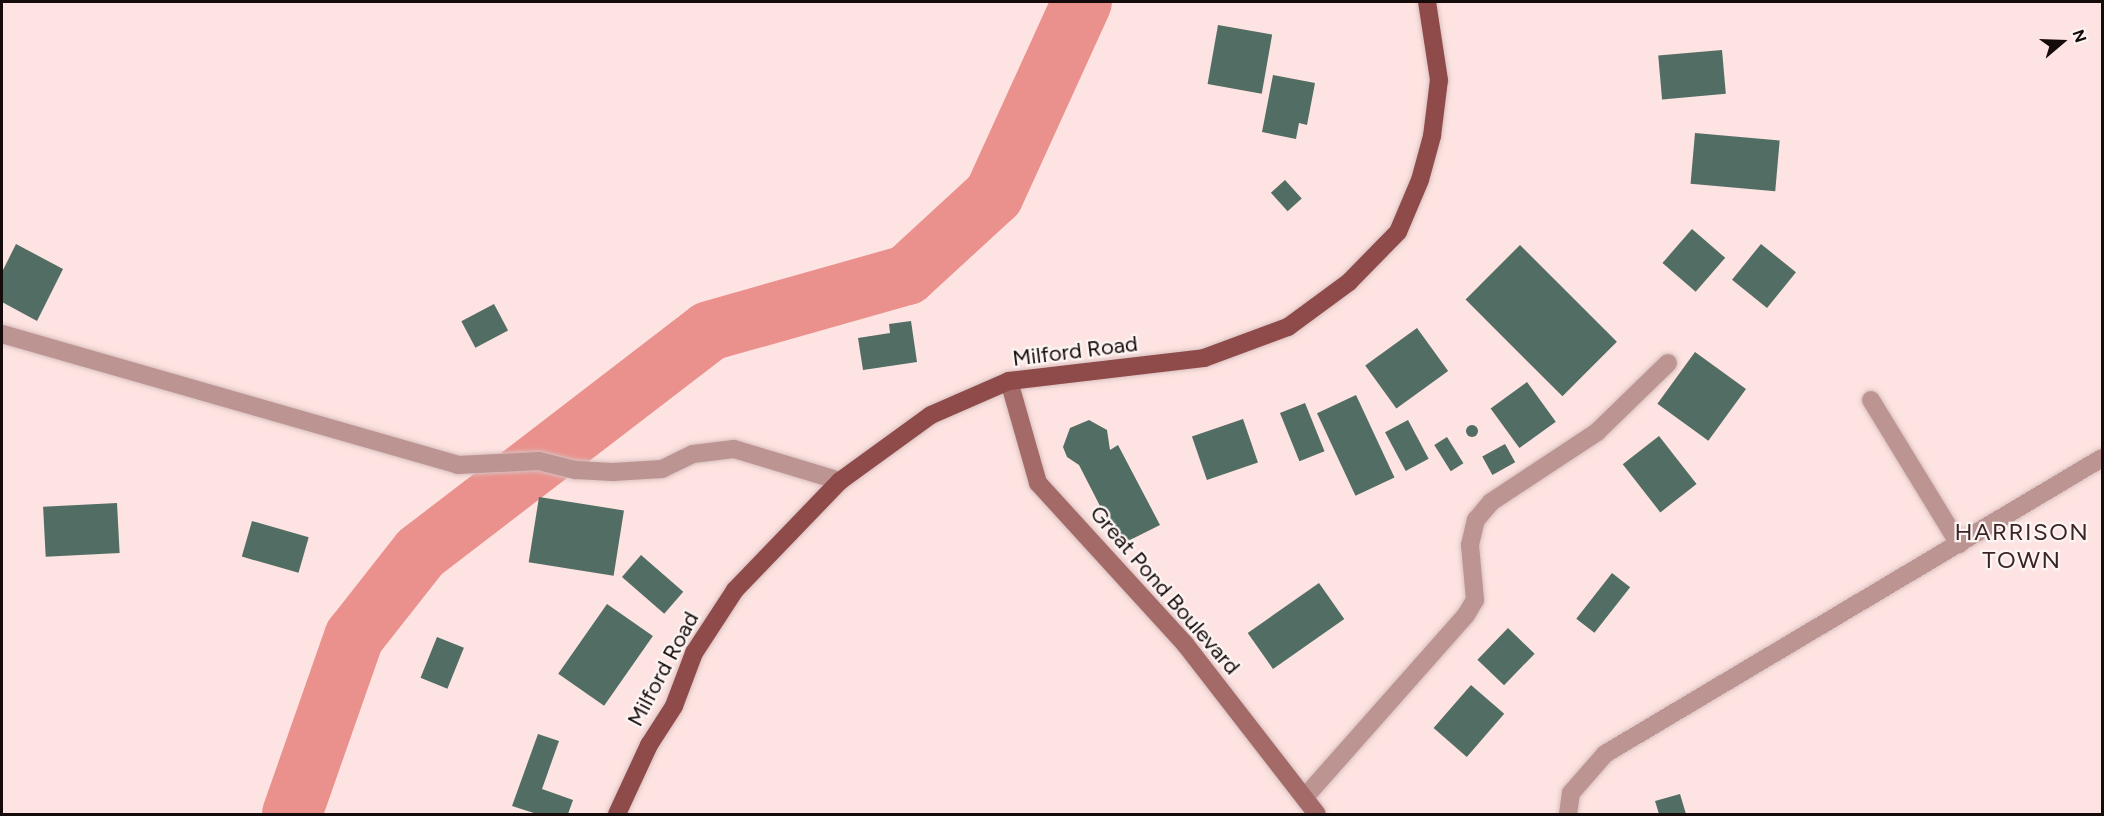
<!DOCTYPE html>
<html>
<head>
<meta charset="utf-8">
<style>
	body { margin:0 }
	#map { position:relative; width:2104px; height:816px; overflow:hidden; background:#fde3e1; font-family:Figtree,sans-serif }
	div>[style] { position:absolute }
	.river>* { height:60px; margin:-30px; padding:0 30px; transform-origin:30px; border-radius:30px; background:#ea918d }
	.building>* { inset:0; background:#526d63; transform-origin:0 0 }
	.round { border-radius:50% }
	.roads { filter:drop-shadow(0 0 2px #d8c0bf) drop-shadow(0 0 2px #d8c0bf) }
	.street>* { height:18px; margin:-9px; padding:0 9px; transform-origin:9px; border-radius:9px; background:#bc9491 }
	.secondary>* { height:18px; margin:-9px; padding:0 9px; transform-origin:9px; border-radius:9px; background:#a36a67 }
	.primary>* { height:18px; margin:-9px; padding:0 9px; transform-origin:9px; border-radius:9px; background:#8f4b49 }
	span { translate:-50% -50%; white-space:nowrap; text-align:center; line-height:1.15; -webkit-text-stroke:4.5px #fcf5f4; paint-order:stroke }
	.street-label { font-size:22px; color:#160b0b }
	.neighbourhood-label { font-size:24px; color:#3c2423; letter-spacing:1.5px }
	.frame { position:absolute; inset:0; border:3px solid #160b0b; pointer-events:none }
	.north { position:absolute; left:2032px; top:12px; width:60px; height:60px; -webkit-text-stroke:4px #fcf5f4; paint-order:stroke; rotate:71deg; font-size:16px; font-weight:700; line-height:24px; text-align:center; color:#160b0b }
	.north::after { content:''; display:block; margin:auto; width:21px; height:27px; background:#160b0b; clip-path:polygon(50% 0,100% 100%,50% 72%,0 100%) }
</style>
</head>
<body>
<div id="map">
	<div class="river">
		<div style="left:292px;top:814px;width:188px;rotate:-70.7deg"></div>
		<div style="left:354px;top:637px;width:107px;rotate:-51.8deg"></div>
		<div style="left:420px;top:553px;width:364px;rotate:-37.5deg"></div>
		<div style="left:709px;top:331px;width:206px;rotate:-15.8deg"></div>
		<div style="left:907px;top:275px;width:118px;rotate:-42.6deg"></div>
		<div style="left:994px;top:195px;width:212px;rotate:-65.5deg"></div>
	</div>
	<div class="building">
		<div style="left:1218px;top:25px;width:55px;height:60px;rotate:10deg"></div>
		<div style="left:1722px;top:50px;width:44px;height:64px;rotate:85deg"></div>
		<div style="clip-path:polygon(1273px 75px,1315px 83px,1307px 125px,1299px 123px,1296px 139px,1262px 132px)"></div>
		<div style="left:1695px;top:133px;width:85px;height:51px;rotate:5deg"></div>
		<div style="left:1285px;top:180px;width:25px;height:19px;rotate:48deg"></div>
		<div style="left:1692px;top:229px;width:44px;height:45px;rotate:41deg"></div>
		<div style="clip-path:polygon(16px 244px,63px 269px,37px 321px,2px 302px,2px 272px)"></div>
		<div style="left:1761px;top:244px;width:45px;height:46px;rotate:39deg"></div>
		<div style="left:1520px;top:245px;width:137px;height:77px;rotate:45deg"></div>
		<div style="left:494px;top:304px;width:30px;height:37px;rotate:62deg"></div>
		<div style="clip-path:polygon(911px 321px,917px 362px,863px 370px,858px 338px,890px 333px,889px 324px)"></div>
		<div style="left:1417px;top:328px;width:53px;height:64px;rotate:54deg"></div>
		<div style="left:1695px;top:352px;width:63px;height:64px;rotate:36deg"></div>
		<div style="left:1527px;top:382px;width:49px;height:45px;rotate:54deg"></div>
		<div style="left:1356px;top:395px;width:91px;height:43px;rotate:65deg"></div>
		<div style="left:1305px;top:403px;width:52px;height:27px;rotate:68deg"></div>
		<div style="left:1243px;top:419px;width:46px;height:54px;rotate:71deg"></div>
		<div style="clip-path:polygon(1089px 420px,1107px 430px,1110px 450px,1118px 445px,1160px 525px,1120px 545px,1079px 465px,1067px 457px,1063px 447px,1070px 428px)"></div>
		<div style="left:1408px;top:420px;width:44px;height:26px;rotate:62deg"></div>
		<div class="round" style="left:1466px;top:425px;width:12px;height:12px"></div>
		<div style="left:1659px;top:436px;width:61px;height:46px;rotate:52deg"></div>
		<div style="left:1447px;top:437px;width:31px;height:15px;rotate:58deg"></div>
		<div style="left:1505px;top:444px;width:21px;height:26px;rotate:61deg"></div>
		<div style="left:539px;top:497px;width:86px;height:66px;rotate:9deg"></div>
		<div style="left:117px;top:503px;width:50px;height:74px;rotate:87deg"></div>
		<div style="left:252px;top:521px;width:59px;height:37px;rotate:16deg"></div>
		<div style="left:641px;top:555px;width:56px;height:29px;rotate:41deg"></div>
		<div style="left:1612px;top:573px;width:23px;height:58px;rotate:38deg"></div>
		<div style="left:1319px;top:583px;width:44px;height:87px;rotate:55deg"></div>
		<div style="left:607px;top:604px;width:56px;height:85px;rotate:35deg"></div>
		<div style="left:1508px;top:628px;width:37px;height:44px;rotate:44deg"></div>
		<div style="left:437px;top:637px;width:29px;height:44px;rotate:22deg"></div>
		<div style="left:1471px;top:685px;width:44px;height:57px;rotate:41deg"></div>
		<div style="clip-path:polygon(538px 734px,559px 741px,542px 789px,573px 800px,568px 814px,537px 814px,512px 806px)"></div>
		<div style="clip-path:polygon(1680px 794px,1686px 814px,1659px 814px,1655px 801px)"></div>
	</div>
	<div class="roads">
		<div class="street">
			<div style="left:2px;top:334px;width:474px;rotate:16deg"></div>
			<div style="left:458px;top:465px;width:81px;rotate:-2.8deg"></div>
			<div style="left:539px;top:461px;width:38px;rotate:14deg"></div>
			<div style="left:576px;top:470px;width:37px;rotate:3deg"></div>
			<div style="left:613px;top:472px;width:49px;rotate:-3.5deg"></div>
			<div style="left:662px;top:469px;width:34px;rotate:-26deg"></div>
			<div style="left:693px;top:454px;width:41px;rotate:-7deg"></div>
			<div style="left:734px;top:449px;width:111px;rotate:16.8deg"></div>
			<div style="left:1871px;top:400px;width:169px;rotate:58.6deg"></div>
			<div style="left:1305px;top:797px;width:243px;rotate:-48.5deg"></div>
			<div style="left:1466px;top:615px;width:17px;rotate:-59deg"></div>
			<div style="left:1475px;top:600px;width:55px;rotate:-95.2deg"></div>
			<div style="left:1470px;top:545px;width:26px;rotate:-77deg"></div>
			<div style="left:1476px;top:520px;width:23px;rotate:-50deg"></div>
			<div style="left:1491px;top:502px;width:127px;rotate:-33.4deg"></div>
			<div style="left:1597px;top:432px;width:99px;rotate:-44.2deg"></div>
			<div style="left:1568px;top:814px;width:21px;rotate:-82deg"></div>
			<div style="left:1571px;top:793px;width:52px;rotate:-48.9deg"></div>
			<div style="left:1605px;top:754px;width:578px;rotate:-30.78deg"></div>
		</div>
		<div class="secondary">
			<div style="left:1009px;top:381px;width:106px;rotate:74.1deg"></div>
			<div style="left:1038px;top:483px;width:218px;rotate:47.6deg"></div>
			<div style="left:1185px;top:644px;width:215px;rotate:52.2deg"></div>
		</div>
		<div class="primary">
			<div style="left:617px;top:814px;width:76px;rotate:-65.1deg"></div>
			<div style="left:649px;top:745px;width:46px;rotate:-57.3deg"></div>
			<div style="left:674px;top:706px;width:57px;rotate:-69.3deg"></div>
			<div style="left:694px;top:653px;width:75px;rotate:-56.9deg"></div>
			<div style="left:735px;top:590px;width:151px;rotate:-46.1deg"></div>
			<div style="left:840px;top:481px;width:112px;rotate:-36deg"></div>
			<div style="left:931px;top:415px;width:85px;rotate:-23.6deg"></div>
			<div style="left:1009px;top:381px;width:196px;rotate:-6.7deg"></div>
			<div style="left:1204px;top:358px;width:90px;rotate:-20.3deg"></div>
			<div style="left:1288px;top:327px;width:76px;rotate:-36.4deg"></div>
			<div style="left:1349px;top:282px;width:70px;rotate:-45.6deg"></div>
			<div style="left:1398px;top:232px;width:56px;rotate:-67.1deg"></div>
			<div style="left:1420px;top:180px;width:46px;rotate:-74.7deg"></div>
			<div style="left:1432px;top:136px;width:56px;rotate:-82.9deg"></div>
			<div style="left:1439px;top:80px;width:79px;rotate:-98.7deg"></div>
		</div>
	</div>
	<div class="street-label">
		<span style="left:1075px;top:351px;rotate:-7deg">Milford Road</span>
		<span style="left:1165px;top:590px;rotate:49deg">Great Pond Boulevard</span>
		<span style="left:663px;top:669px;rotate:-62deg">Milford Road</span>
	</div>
	<div class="neighbourhood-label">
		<span style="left:2022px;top:546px">HARRISON<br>TOWN</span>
	</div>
	<div class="frame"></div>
	<div class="north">N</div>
</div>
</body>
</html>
